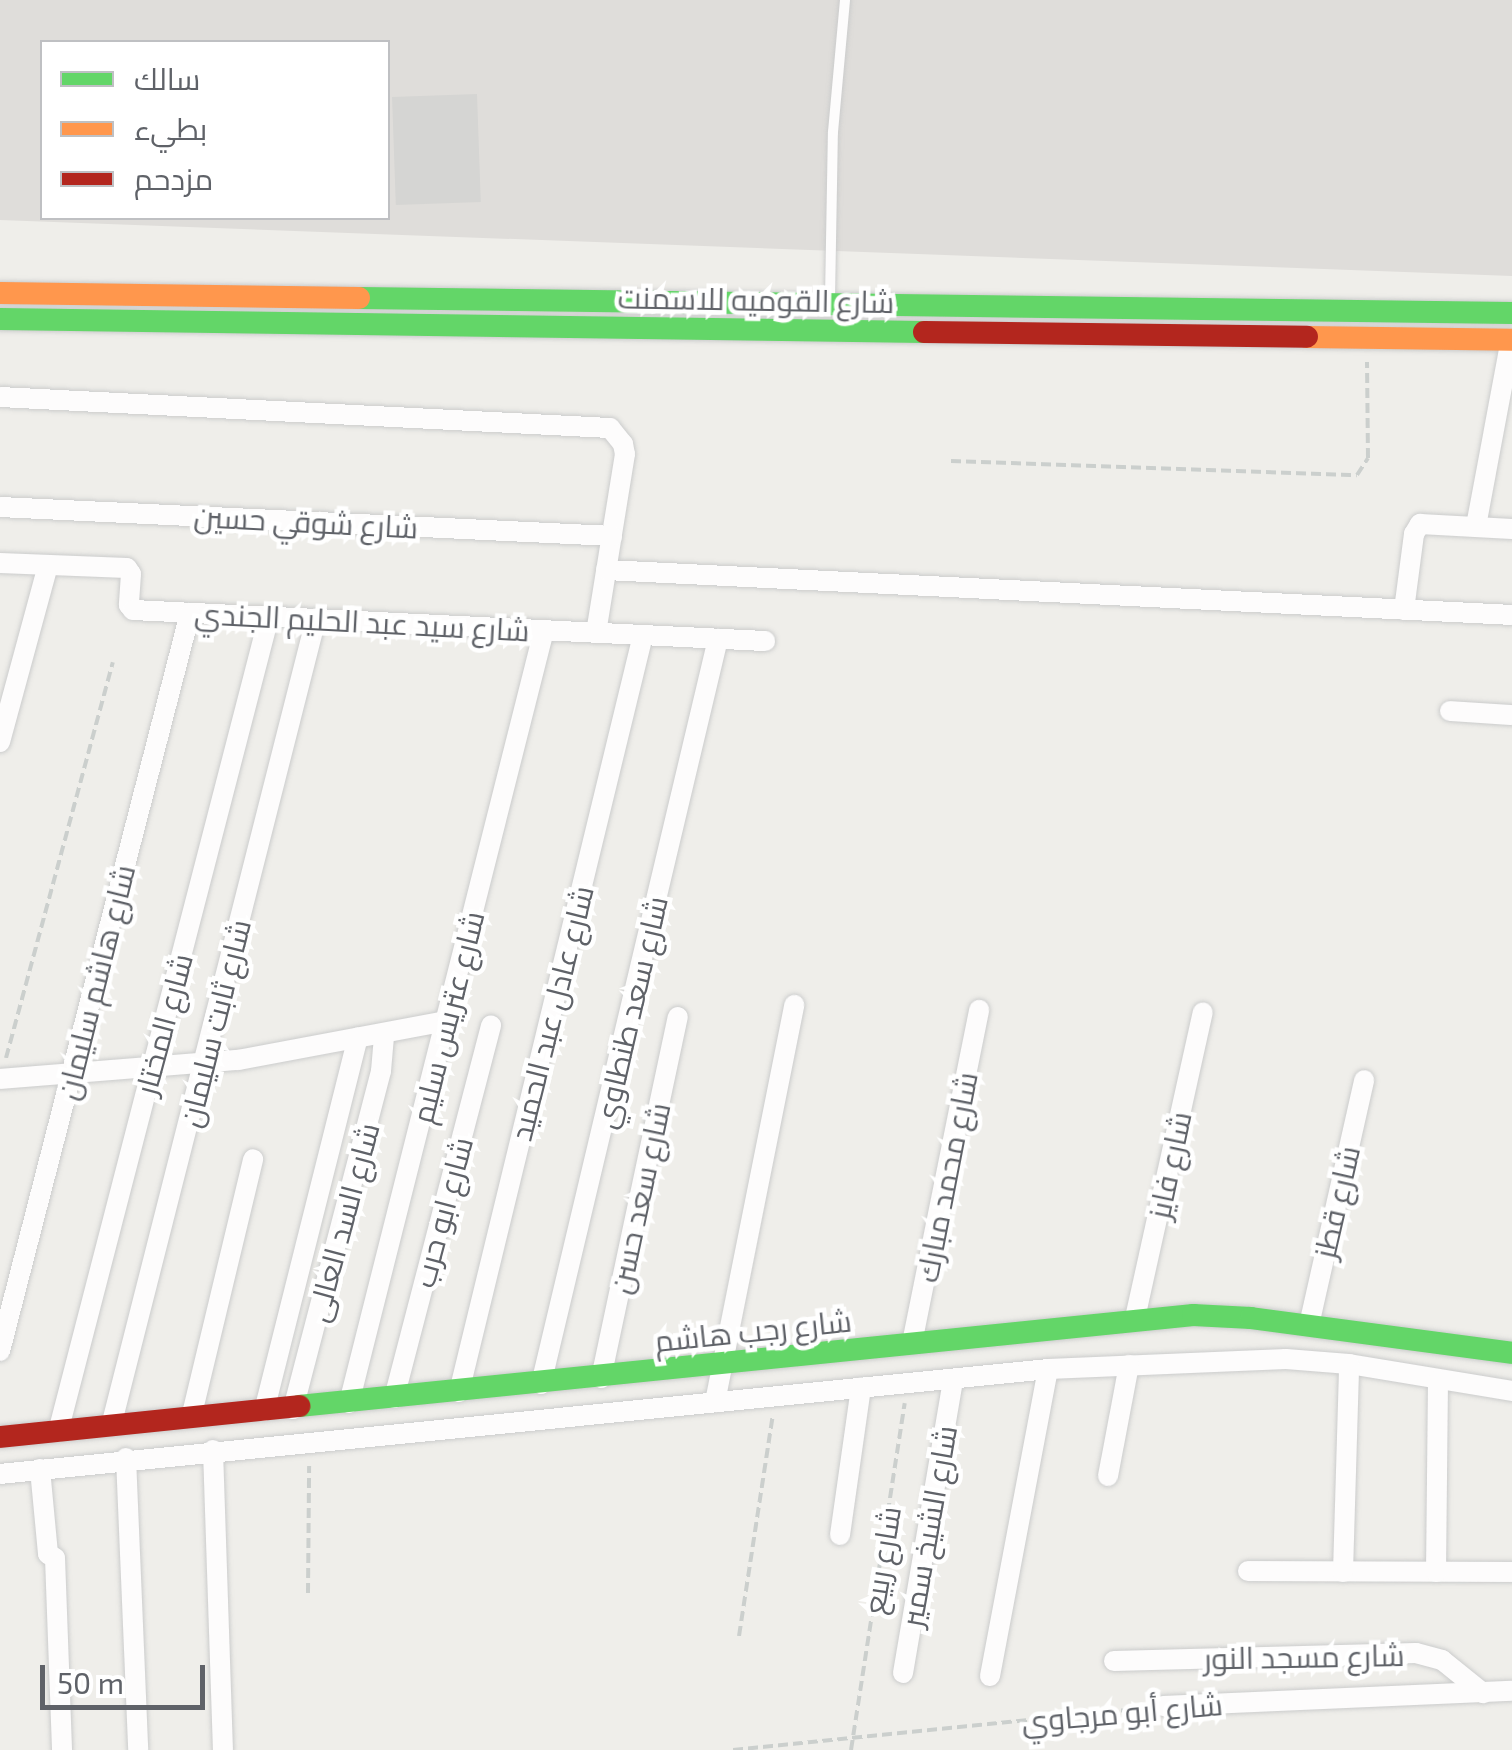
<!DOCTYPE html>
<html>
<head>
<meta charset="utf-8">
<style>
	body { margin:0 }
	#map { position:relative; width:1512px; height:1750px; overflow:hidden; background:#efeeea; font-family:"Exo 2",Cairo,sans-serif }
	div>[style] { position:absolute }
	.industrial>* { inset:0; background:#dfddda }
	.building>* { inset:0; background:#d5d5d3; transform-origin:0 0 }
	.path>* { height:4px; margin-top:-2px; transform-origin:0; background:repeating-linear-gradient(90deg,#cbcfcd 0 10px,transparent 0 15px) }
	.roads { filter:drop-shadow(0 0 2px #cbcccc) drop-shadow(0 0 2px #cbcccc) }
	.lane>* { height:10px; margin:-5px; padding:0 5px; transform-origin:5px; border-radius:5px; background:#fdfcfc }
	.street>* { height:20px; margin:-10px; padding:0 10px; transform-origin:10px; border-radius:10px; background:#fdfcfc }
	.fast>* { height:22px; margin:-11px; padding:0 11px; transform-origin:11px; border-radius:11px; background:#63d668 }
	.slow>* { height:22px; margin:-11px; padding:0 11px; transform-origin:11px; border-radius:11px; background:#ff974d }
	.jam>* { height:22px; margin:-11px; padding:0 11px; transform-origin:11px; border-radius:11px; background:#b3261e }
	span { translate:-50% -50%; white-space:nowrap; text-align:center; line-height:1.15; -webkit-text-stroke:9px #fff; paint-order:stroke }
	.street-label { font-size:30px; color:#5f6268 }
	.legend { position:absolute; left:40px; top:40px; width:350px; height:180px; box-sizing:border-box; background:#fff; border:2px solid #bfc0c3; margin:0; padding:12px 18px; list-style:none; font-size:30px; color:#5f6268 }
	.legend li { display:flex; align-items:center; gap:20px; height:50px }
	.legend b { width:50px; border:2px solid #bfc0c3 }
	.scale { position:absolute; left:40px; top:1665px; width:165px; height:45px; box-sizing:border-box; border:5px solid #5f6268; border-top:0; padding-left:12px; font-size:30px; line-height:35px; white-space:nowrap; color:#5f6268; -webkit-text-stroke:8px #fff; paint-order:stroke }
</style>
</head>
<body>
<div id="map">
	<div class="industrial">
		<div style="clip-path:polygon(evenodd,0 0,1512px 0,1512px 276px,0 220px,0 0,42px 42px,388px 42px,388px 218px,42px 218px,42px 42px)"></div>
	</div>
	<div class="building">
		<div style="left:477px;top:94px;width:108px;height:85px;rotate:88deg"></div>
	</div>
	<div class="path">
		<div style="left:951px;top:461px;width:406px;rotate:2deg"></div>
		<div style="left:1357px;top:475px;width:20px;rotate:-57deg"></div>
		<div style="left:1368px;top:458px;width:96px;rotate:-90.6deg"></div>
		<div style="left:6px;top:1058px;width:410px;rotate:-74.9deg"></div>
		<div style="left:308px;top:1593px;width:127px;rotate:-89.5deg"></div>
		<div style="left:739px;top:1636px;width:224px;rotate:-81.3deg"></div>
		<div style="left:733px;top:1750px;width:413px;rotate:-5.8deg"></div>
		<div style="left:851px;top:1750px;width:351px;rotate:-81.2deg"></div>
	</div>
	<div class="roads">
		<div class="lane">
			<div style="left:830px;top:299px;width:167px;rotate:-89deg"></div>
			<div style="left:833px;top:132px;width:133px;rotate:-84.8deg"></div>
		</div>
		<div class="street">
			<div style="left:0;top:397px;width:611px;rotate:2.91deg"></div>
			<div style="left:610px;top:428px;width:21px;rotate:51deg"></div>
			<div style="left:623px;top:444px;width:10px;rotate:79deg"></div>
			<div style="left:625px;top:454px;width:181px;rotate:99.2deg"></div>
			<div style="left:0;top:507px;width:613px;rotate:2.71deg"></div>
			<div style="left:1476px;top:526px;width:190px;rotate:-79.4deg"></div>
			<div style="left:0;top:563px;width:127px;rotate:2.3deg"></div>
			<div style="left:127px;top:568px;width:7px;rotate:56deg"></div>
			<div style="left:131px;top:574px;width:31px;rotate:94deg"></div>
			<div style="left:129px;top:605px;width:6px;rotate:51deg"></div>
			<div style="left:133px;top:610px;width:633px;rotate:2.81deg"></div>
			<div style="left:606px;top:570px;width:907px;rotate:2.84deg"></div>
			<div style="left:1404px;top:610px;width:77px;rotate:-82.5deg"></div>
			<div style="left:1414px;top:534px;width:12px;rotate:-59deg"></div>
			<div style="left:1420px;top:524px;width:92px;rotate:3.1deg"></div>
			<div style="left:1450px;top:711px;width:62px;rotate:3.7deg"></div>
			<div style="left:0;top:742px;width:183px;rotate:-74.8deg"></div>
			<div style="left:0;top:1079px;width:239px;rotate:-4.6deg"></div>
			<div style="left:238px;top:1060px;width:212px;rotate:-10.6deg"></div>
			<div style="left:1135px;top:1318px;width:313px;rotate:-77.5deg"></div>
			<div style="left:1309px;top:1325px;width:251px;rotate:-77.3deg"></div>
			<div style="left:912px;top:1343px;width:340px;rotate:-78.6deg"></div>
			<div style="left:0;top:1351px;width:762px;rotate:-75.56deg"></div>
			<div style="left:601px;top:1378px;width:369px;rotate:-78deg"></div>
			<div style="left:541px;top:1384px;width:766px;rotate:-76.64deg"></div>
			<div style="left:459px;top:1392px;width:779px;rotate:-76.34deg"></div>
			<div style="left:394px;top:1398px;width:385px;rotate:-75.4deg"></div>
			<div style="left:715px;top:1402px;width:405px;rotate:-78.7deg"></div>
			<div style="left:349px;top:1403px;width:797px;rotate:-75.84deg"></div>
			<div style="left:293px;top:1409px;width:349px;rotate:-75.4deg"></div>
			<div style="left:381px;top:1071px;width:37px;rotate:-85deg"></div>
			<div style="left:264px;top:1411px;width:385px;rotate:-75.9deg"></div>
			<div style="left:191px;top:1418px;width:266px;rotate:-76.5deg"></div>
			<div style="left:111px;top:1426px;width:833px;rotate:-75.75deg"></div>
			<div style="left:58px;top:1432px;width:842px;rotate:-75.49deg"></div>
			<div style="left:213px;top:1450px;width:300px;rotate:88.1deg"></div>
			<div style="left:126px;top:1458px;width:292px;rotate:87.6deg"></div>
			<div style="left:40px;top:1469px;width:85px;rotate:84.6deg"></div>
			<div style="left:48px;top:1554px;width:8px;rotate:30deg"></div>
			<div style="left:55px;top:1558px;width:192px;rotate:87.9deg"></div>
			<div style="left:0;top:1474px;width:1053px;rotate:-5.72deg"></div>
			<div style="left:1048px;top:1369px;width:238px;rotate:-2.4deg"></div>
			<div style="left:1286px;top:1359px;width:63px;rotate:4.5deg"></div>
			<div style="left:1349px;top:1364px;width:165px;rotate:9.4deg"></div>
			<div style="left:1108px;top:1476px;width:113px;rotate:-79.3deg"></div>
			<div style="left:840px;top:1535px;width:149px;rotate:-81.9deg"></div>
			<div style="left:1248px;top:1571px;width:264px;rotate:0.2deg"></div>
			<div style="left:1343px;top:1572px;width:208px;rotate:-88.3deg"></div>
			<div style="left:1436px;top:1572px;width:192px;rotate:-89.4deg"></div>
			<div style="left:1114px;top:1661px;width:302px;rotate:-1.5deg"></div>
			<div style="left:1416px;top:1653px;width:27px;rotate:15deg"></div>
			<div style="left:1442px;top:1660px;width:53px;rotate:38.8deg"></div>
			<div style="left:903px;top:1673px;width:298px;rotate:-80.3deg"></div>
			<div style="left:990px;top:1676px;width:312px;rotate:-79.3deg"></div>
			<div style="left:1163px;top:1706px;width:349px;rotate:-2.5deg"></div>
		</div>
		<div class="fast">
			<div style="left:359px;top:298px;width:1153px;rotate:0.75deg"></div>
			<div style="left:0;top:319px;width:924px;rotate:0.81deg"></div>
			<div style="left:299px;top:1406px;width:899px;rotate:-5.81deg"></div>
			<div style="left:1193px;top:1315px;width:58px;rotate:3deg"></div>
			<div style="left:1251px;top:1318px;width:263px;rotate:7.6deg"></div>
		</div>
		<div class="slow">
			<div style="left:0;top:293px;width:359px;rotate:0.8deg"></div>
			<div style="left:1307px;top:337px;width:205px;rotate:0.8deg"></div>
		</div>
		<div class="jam">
			<div style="left:924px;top:332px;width:383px;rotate:0.7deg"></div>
			<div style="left:0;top:1437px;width:301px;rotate:-5.9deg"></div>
		</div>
	</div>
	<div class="street-label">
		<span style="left:756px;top:299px;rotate:1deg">شارع القوميه للاسمنت</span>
		<span style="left:306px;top:521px;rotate:3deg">شارع شوقي حسين</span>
		<span style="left:362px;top:621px;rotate:3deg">شارع سيد عبد الحليم الجندي</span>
		<span style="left:95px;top:982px;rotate:-76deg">شارع هاشم سليمان</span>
		<span style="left:630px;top:1012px;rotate:-77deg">شارع سعد طنطاوي</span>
		<span style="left:551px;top:1013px;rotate:-76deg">شارع عادل عبد الحميد</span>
		<span style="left:447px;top:1017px;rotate:-76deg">شارع عتريس سليم</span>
		<span style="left:214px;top:1023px;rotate:-76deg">شارع ثابت سليمان</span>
		<span style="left:163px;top:1024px;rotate:-75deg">شارع المختار</span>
		<span style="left:1169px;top:1165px;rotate:-78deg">شارع فايز</span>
		<span style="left:946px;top:1177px;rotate:-79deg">شارع محمد مبارك</span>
		<span style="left:639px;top:1198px;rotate:-78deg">شارع سعد حسن</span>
		<span style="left:1336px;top:1202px;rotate:-77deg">شارع قطز</span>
		<span style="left:442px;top:1212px;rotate:-75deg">شارع ابو حرب</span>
		<span style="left:342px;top:1222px;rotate:-75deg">شارع السد العالى</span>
		<span style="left:753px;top:1330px;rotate:-6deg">شارع رجب هاشم</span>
		<span style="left:928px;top:1526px;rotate:-80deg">شارع الشيخ سمير</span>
		<span style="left:881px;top:1560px;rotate:-81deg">شارع ربيع</span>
		<span style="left:1304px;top:1656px;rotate:-1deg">شارع مسجد النور</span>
		<span style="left:1122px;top:1712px;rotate:-5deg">شارع أبو مرجاوي</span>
	</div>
	<ul class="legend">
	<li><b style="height:12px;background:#63d668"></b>سالك</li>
	<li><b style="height:12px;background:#ff974d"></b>بطيء</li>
	<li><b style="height:12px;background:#b3261e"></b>مزدحم</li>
	</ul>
	<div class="scale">50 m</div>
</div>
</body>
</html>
